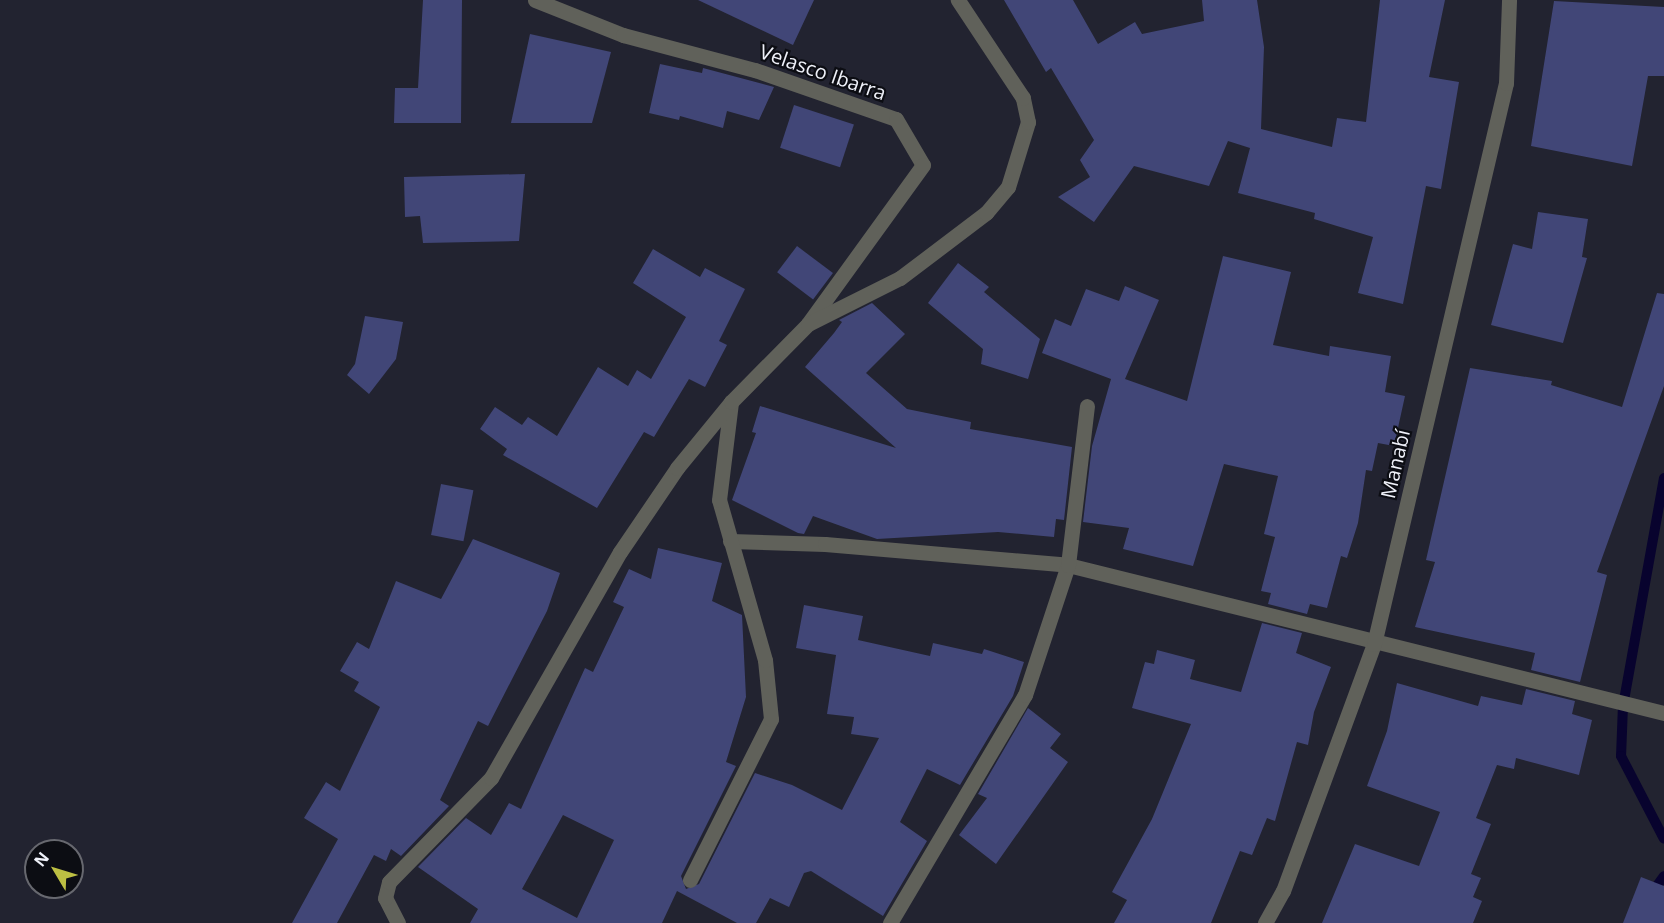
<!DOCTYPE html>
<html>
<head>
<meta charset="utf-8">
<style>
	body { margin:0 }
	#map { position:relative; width:1664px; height:923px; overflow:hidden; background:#222330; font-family:"Open Sans",sans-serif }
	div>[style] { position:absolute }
	.stream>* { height:10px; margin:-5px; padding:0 5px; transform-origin:5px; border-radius:5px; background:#08032e }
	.building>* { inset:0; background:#414677; transform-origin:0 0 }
	.street>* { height:15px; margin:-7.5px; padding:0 7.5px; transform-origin:7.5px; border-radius:7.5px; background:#60615a }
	span { translate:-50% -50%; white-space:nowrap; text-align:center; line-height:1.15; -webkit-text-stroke:4.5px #0c0d13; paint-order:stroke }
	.street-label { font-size:20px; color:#eff1f9 }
	.north { position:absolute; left:24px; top:839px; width:60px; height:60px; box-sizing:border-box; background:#0c0d13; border:2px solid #67686f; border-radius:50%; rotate:308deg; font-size:16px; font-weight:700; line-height:24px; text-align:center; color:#eff1f9 }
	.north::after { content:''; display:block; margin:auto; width:21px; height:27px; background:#bdbf43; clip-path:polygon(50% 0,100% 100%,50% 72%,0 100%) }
</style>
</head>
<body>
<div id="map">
	<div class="stream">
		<div style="left:1664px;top:478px;width:231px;rotate:100.2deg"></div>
		<div style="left:1623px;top:705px;width:51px;rotate:92.2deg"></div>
		<div style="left:1621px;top:756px;width:93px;rotate:62.6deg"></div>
		<div style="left:1651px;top:894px;width:22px;rotate:-54deg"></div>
	</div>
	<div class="building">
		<div style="clip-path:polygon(423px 0,462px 0,461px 123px,394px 123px,395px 88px,418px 88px)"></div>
		<div style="clip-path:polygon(698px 0,814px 0,793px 45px)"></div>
		<div style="clip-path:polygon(1004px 0,1073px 0,1098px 44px,1135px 22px,1142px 34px,1204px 21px,1202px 0,1257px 0,1264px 47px,1261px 129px,1332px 147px,1337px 118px,1366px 122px,1380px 0,1445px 0,1429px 77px,1459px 82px,1441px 189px,1426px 186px,1403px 304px,1358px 293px,1373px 237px,1314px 219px,1315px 213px,1238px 193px,1250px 148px,1228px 141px,1209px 186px,1134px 166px,1094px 222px,1058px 197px,1090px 177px,1080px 160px,1094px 140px,1051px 68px,1046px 72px)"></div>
		<div style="clip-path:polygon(1554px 1px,1664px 7px,1664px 76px,1648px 76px,1632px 166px,1531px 146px)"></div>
		<div style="clip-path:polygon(530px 34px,611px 52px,592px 123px,511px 123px)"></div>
		<div style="clip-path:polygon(660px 64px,702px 73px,703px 68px,774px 87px,759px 120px,727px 111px,723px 128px,680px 116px,679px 120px,649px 113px)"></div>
		<div style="left:794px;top:105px;width:63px;height:45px;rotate:18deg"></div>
		<div style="clip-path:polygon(525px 174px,519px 241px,423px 243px,420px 216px,405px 217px,404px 177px)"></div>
		<div style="clip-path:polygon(1538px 212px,1588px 219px,1582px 257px,1587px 258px,1563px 343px,1491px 325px,1513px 244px,1532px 249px)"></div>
		<div style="left:797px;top:246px;width:45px;height:33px;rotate:37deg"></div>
		<div style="clip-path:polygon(653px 249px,700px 277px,705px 268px,745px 289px,719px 341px,727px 345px,705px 387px,689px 379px,654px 437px,644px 432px,597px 508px,503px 455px,507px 449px,480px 429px,495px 407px,522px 425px,528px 417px,557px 436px,598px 367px,628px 386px,637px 370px,651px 379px,686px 317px,633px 283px)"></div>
		<div style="clip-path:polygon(1223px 256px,1291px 272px,1273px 345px,1329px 356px,1330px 346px,1391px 356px,1385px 392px,1405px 396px,1394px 446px,1378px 443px,1372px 471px,1366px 470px,1358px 523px,1347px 558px,1341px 556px,1327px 608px,1310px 604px,1307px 614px,1268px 604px,1271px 593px,1261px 591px,1275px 537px,1264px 534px,1278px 476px,1224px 464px,1193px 566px,1123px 549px,1129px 528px,1083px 522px,1092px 446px,1111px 379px,1042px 353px,1055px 319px,1071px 326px,1086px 289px,1119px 301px,1125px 286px,1159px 300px,1125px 379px,1187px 401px)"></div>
		<div style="clip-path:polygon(958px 263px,989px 287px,984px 292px,1040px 339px,1028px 379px,981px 364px,983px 349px,928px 303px)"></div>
		<div style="clip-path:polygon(1657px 293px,1664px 294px,1664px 386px,1597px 572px,1607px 575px,1580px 682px,1531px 670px,1535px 653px,1415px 627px,1435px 562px,1426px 560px,1470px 368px,1552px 381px,1551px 385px,1622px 407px)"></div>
		<div style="clip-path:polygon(872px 303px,905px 334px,866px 373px,907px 409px,971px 422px,970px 429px,1072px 447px,1064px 520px,1056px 519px,1054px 537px,998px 532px,877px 539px,813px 516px,804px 534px,798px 533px,732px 500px,756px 433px,752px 432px,760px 406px,896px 448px,805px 367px,834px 333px,842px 322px,839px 320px)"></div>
		<div style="clip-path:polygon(365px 316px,403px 322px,396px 359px,369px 394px,347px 375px,355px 364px)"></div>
		<div style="left:441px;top:484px;width:33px;height:52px;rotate:11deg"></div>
		<div style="clip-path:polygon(473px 539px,560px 573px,547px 611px,488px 726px,478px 721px,440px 800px,449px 806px,401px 856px,391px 849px,386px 861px,374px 855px,337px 923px,292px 923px,338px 839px,304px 818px,326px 782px,340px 791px,380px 707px,354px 691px,359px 682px,340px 671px,357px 642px,369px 649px,396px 581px,441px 599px)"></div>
		<div style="clip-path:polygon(evenodd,658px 548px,722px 563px,712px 601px,742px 615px,746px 697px,726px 762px,736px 766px,681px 876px,686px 889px,699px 884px,755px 773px,792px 785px,842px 810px,879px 738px,851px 734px,854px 717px,827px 714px,836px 655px,796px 648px,804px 605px,863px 616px,858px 640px,930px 656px,933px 643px,982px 654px,984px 649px,1024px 662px,1013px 696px,960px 785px,927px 769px,900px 822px,927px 841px,883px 916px,811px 871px,804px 873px,789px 907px,770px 898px,756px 923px,737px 923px,677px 891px,662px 923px,470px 923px,478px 909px,418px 867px,466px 818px,491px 835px,509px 803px,521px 809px,585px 668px,593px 672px,624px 607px,613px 602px,629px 569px,651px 579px,658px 548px,563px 815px,614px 840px,577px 918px,522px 889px,563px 815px)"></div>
		<div style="clip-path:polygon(1262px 623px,1302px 633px,1296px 653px,1331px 667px,1314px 712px,1308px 745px,1297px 742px,1275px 821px,1267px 818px,1252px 855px,1240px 851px,1211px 923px,1114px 923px,1127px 900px,1112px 892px,1152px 819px,1191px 724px,1132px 708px,1145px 662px,1154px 664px,1157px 650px,1195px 660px,1190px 679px,1241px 692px)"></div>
		<div style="clip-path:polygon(1397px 683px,1478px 706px,1481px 696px,1522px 705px,1526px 689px,1575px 701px,1572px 714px,1592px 720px,1579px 775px,1516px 758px,1514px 769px,1497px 765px,1476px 818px,1491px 824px,1471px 874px,1481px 878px,1473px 897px,1482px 901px,1473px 923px,1322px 923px,1355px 844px,1419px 866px,1440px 812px,1367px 786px,1387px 731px)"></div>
		<div style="clip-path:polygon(1028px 708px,1061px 734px,1050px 748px,1068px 762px,996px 864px,959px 835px,987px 798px,978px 794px)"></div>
		<div style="clip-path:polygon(1641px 877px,1664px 886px,1664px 923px,1623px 923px)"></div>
	</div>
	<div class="street">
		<div style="left:535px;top:0;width:95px;rotate:21.7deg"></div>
		<div style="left:623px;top:35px;width:137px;rotate:14.9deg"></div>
		<div style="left:755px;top:70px;width:149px;rotate:19.2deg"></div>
		<div style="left:896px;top:119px;width:53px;rotate:59.6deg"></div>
		<div style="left:923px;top:165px;width:196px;rotate:125.9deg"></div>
		<div style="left:730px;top:541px;width:95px;rotate:1.8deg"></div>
		<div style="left:825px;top:544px;width:244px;rotate:4.9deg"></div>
		<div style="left:1068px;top:565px;width:614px;rotate:13.95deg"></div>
		<div style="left:690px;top:880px;width:180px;rotate:-63.3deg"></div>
		<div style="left:771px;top:719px;width:59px;rotate:-95.8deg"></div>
		<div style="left:765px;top:660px;width:166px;rotate:-106deg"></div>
		<div style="left:719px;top:500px;width:99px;rotate:-83deg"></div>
		<div style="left:398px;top:923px;width:28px;rotate:-117deg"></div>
		<div style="left:385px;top:898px;width:16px;rotate:-76deg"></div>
		<div style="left:389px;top:882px;width:146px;rotate:-45.6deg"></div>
		<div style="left:491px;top:778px;width:260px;rotate:-60.3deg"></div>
		<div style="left:620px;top:552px;width:102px;rotate:-55.8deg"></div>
		<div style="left:677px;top:468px;width:85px;rotate:-50.7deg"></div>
		<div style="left:731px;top:402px;width:110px;rotate:-45.4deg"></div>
		<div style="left:808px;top:324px;width:103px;rotate:-26.6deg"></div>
		<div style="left:900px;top:278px;width:108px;rotate:-37.1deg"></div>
		<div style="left:986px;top:213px;width:34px;rotate:-50deg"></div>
		<div style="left:1008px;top:187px;width:68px;rotate:-72.9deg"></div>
		<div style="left:1028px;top:122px;width:25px;rotate:-102deg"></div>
		<div style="left:1023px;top:98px;width:118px;rotate:-123.6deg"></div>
		<div style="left:890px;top:923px;width:265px;rotate:-59.4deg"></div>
		<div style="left:1025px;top:695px;width:137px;rotate:-71.7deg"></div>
		<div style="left:1068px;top:565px;width:160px;rotate:-83.2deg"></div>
		<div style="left:1265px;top:923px;width:37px;rotate:-61deg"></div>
		<div style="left:1283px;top:891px;width:263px;rotate:-69.8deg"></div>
		<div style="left:1374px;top:644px;width:576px;rotate:-76.76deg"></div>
		<div style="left:1506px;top:83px;width:83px;rotate:-87.9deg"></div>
	</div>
	<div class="street-label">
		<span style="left:823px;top:72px;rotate:19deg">Velasco Ibarra</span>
		<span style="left:1395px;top:464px;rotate:-77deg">Manabí</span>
	</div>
	<div class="north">N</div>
</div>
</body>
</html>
